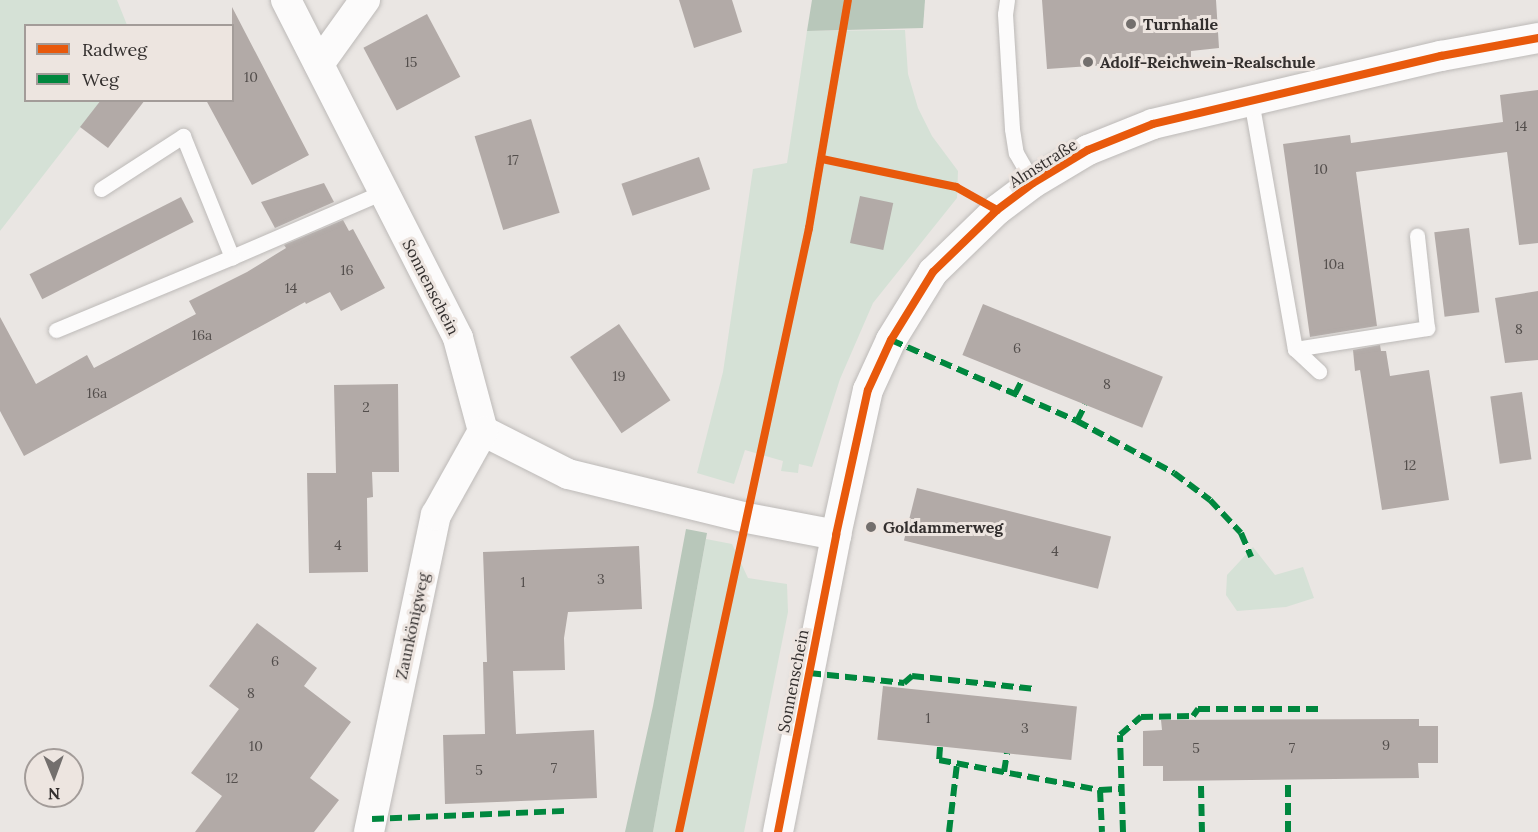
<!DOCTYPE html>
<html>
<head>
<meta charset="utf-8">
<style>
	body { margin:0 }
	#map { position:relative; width:1538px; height:832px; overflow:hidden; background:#eae6e3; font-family:Lora,serif }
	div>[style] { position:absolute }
	.green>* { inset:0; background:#d5e1d6 }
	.forest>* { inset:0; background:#b8c7ba }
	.building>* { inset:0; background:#b2aaa7; transform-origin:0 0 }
	.roads { filter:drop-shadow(0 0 2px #bdbab8) drop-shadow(0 0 2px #bdbab8) }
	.service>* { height:15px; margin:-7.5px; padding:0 7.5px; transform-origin:7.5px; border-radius:7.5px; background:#fcfbfb }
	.minor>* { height:30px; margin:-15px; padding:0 15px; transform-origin:15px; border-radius:15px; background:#fcfbfb }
	.quiet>* { height:6px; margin-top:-3px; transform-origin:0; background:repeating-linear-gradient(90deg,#00873e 0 12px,transparent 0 18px) }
	.cycleway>* { height:8px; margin:-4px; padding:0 4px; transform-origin:4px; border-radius:4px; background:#e8590c }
	.dots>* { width:16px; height:16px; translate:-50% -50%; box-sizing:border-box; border:3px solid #ede5e0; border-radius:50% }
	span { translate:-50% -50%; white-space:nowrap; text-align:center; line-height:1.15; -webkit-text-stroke:6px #ede5e0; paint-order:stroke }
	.number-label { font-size:14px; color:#534e4c }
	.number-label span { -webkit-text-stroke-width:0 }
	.poi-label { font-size:16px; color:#332f2e; font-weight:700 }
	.left { translate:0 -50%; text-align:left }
	.street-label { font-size:16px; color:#332f2e }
	.legend { position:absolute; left:24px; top:24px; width:210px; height:78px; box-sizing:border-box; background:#ede5e0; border:2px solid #a39c99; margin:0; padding:8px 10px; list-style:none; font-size:18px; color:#332f2e }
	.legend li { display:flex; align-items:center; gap:12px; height:30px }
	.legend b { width:30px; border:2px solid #a39c99 }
	.north { position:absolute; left:24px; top:748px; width:60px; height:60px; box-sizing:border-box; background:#ede5e0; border:2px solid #a39c99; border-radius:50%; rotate:179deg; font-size:16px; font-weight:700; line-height:24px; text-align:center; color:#332f2e }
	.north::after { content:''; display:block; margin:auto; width:21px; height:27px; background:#736f6d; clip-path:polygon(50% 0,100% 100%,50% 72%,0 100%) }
</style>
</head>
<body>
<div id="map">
	<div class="green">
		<div style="clip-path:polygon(0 0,117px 0,127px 25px,26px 26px,26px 100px,101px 101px,0 231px)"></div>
		<div style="clip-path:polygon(905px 30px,908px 74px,918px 108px,932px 136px,958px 171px,957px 198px,873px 303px,840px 379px,812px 467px,799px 464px,798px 473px,781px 471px,783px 461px,745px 450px,734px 484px,697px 473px,723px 372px,753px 169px,787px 163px,807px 31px)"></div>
		<div style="clip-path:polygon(706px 539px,732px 544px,748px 578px,787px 584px,788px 612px,744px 832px,653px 832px)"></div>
		<div style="clip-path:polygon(1253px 547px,1275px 575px,1303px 567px,1314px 598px,1286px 607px,1237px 611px,1226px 595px,1227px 575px)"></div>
	</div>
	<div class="forest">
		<div style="clip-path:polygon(812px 0,925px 0,923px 28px,807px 31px)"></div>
		<div style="clip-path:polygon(686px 529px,707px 533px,653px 832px,625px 832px,653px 706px)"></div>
	</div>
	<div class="building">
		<div style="clip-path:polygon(679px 0,732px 0,742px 32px,694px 48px)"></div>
		<div style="clip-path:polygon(1042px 0,1216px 0,1219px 48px,1191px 51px,1191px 59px,1047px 69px)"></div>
		<div style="clip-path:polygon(232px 7px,309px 155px,252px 185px,206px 100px,232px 100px)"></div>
		<div style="left:427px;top:14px;width:71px;height:72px;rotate:62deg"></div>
		<div style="clip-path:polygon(1538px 90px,1538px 243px,1519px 245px,1507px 152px,1356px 172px,1377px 326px,1310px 337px,1283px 144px,1350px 135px,1351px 143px,1503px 122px,1500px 95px)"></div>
		<div style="clip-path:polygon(101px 100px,145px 100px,108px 148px,80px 127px)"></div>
		<div style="left:531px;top:119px;width:98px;height:59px;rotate:73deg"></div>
		<div style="left:699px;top:157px;width:34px;height:82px;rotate:71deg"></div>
		<div style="clip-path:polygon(324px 183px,334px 202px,275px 228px,261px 202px)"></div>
		<div style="left:860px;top:196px;width:34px;height:48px;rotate:12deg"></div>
		<div style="left:181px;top:197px;width:28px;height:170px;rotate:63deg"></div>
		<div style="clip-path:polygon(343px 220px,349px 231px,353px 229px,385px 288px,341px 311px,330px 292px,306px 304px,305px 302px,24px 456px,0 411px,0 317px,36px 384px,87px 355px,94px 368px,196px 314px,189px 301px,247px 272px,286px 248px,284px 245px)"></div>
		<div style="left:1469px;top:228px;width:85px;height:35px;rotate:83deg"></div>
		<div style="clip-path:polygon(1538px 291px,1538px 360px,1505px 363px,1495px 298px)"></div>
		<div style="left:983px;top:304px;width:194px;height:55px;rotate:22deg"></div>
		<div style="left:619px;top:324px;width:92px;height:59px;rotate:56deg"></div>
		<div style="clip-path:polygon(1380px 345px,1381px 351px,1386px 351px,1390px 376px,1429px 370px,1449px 500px,1382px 510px,1360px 370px,1355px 371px,1353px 350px)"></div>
		<div style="clip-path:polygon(398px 384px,399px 472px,372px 472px,373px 497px,367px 498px,368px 572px,309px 573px,307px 473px,336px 473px,334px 385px)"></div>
		<div style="left:1522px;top:392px;width:68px;height:32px;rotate:82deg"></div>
		<div style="left:917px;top:488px;width:200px;height:54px;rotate:14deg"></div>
		<div style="clip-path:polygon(639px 546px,642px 609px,568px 612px,564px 638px,565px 670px,513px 671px,516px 734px,594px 730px,597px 798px,445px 804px,443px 735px,485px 734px,483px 662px,487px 662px,483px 552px)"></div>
		<div style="clip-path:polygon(257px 623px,317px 668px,304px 686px,351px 722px,310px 778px,339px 800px,314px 832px,195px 832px,222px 796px,191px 773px,239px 709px,209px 686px)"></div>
		<div style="left:883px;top:686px;width:195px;height:54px;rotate:6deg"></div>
		<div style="clip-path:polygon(1419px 719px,1419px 726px,1438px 726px,1438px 763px,1418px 763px,1419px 778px,1163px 781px,1163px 766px,1143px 766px,1143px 731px,1162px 730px,1161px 720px)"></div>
	</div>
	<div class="roads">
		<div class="service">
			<div style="left:1007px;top:0;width:14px;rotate:98deg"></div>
			<div style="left:1005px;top:14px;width:115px;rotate:86.5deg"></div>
			<div style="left:1012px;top:129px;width:24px;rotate:81deg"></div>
			<div style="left:1016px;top:153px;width:34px;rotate:60deg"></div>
			<div style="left:1251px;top:100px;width:253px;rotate:80deg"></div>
			<div style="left:1295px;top:349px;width:33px;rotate:43deg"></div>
			<div style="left:101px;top:189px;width:98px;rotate:-32.9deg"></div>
			<div style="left:183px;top:136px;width:131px;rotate:68deg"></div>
			<div style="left:232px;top:257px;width:164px;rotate:-23.3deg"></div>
			<div style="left:56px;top:330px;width:191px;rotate:-22.5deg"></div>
			<div style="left:1295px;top:349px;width:134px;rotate:-9deg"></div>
			<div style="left:1427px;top:328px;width:93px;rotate:-96.2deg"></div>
		</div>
		<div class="minor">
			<div style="left:286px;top:0;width:379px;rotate:63deg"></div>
			<div style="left:458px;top:338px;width:96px;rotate:75deg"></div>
			<div style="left:483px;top:431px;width:95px;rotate:26.8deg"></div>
			<div style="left:568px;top:474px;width:184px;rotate:13.8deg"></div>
			<div style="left:747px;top:518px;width:91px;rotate:10.8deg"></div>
			<div style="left:319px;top:64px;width:79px;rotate:-54.3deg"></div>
			<div style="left:369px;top:832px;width:324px;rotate:-78.1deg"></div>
			<div style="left:436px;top:515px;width:96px;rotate:-60.8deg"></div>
			<div style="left:778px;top:832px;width:303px;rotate:-78.9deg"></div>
			<div style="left:836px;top:535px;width:148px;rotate:-77.6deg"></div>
			<div style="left:868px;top:390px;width:55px;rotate:-65.3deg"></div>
			<div style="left:891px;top:340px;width:80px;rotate:-58.3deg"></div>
			<div style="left:933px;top:272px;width:89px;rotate:-44.1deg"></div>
			<div style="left:997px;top:210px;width:45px;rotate:-36.9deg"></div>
			<div style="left:1033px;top:183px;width:64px;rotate:-31deg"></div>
			<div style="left:1088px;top:150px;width:70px;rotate:-21.8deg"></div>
			<div style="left:1153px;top:124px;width:296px;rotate:-13.3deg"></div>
			<div style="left:1441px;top:56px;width:99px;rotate:-10.5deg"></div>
		</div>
	</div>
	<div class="quiet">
		<div style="left:891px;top:340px;width:203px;rotate:23.5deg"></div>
		<div style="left:1077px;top:421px;width:18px;rotate:-63deg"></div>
		<div style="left:1015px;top:394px;width:16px;rotate:-63deg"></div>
		<div style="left:1077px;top:421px;width:110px;rotate:28.2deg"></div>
		<div style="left:1174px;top:473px;width:45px;rotate:36.9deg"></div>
		<div style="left:1210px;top:500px;width:45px;rotate:46.8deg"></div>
		<div style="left:1241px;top:533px;width:26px;rotate:67deg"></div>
		<div style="left:809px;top:673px;width:96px;rotate:6deg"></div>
		<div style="left:904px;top:683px;width:11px;rotate:-41deg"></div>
		<div style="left:912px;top:676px;width:124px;rotate:6deg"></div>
		<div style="left:940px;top:747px;width:13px;rotate:94deg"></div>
		<div style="left:939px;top:760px;width:164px;rotate:10.6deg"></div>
		<div style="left:1100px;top:790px;width:22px;rotate:-3deg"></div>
		<div style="left:1004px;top:772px;width:19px;rotate:-81deg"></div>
		<div style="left:1288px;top:785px;width:47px;rotate:90deg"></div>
		<div style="left:1201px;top:786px;width:46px;rotate:88.8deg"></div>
		<div style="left:1100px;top:790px;width:42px;rotate:87.3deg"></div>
		<div style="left:372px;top:819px;width:194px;rotate:-2.4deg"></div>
		<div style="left:949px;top:832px;width:68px;rotate:-83.3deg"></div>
		<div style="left:1123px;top:832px;width:97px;rotate:-91.8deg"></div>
		<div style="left:1120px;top:735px;width:28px;rotate:-41deg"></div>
		<div style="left:1141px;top:717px;width:52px;rotate:-1.1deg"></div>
		<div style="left:1193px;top:716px;width:9px;rotate:-54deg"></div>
		<div style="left:1198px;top:709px;width:125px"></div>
	</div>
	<div class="cycleway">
		<div style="left:822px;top:159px;width:137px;rotate:11.8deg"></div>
		<div style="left:956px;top:187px;width:47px;rotate:29.3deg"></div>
		<div style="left:679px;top:832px;width:618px;rotate:-77.85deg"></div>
		<div style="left:809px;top:228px;width:231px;rotate:-80.3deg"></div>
		<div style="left:778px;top:832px;width:303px;rotate:-78.9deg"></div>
		<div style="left:836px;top:535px;width:148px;rotate:-77.6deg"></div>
		<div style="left:868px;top:390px;width:55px;rotate:-65.3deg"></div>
		<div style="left:891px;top:340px;width:80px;rotate:-58.3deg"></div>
		<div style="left:933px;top:272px;width:89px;rotate:-44.1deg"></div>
		<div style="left:997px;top:210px;width:45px;rotate:-36.9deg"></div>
		<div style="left:1033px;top:183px;width:64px;rotate:-31deg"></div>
		<div style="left:1088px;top:150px;width:70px;rotate:-21.8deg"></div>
		<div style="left:1153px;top:124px;width:296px;rotate:-13.3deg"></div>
		<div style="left:1441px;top:56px;width:99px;rotate:-10.5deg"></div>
	</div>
	<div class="dots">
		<div style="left:1131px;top:24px;background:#736f6d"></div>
		<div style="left:1088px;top:62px;background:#736f6d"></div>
		<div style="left:871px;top:527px;background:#736f6d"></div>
	</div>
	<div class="number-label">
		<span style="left:411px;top:62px">15</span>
		<span style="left:251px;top:77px">10</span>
		<span style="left:1521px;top:126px">14</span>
		<span style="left:513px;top:160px">17</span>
		<span style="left:1321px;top:169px">10</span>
		<span style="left:1334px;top:264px">10a</span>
		<span style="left:347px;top:270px">16</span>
		<span style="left:291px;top:288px">14</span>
		<span style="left:1519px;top:329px">8</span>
		<span style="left:202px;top:335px">16a</span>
		<span style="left:1017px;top:348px">6</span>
		<span style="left:619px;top:376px">19</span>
		<span style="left:1107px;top:384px">8</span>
		<span style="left:97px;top:393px">16a</span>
		<span style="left:366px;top:407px">2</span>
		<span style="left:1410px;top:465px">12</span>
		<span style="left:338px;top:545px">4</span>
		<span style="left:1055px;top:551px">4</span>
		<span style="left:601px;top:579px">3</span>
		<span style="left:523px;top:582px">1</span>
		<span style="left:275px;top:661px">6</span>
		<span style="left:251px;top:693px">8</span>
		<span style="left:928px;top:718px">1</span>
		<span style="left:1025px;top:728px">3</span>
		<span style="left:1386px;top:745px">9</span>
		<span style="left:256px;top:746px">10</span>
		<span style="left:1196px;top:748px">5</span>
		<span style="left:1292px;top:748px">7</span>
		<span style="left:554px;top:768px">7</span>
		<span style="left:479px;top:770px">5</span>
		<span style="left:232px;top:778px">12</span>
	</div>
	<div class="poi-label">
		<span class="left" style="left:1143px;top:24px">Turnhalle</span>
		<span class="left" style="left:1100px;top:62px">Adolf-Reichwein-Realschule</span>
		<span class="left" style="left:883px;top:527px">Goldammerweg</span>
	</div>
	<div class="street-label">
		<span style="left:1043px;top:163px;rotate:-32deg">Almstraße</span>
		<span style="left:431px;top:287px;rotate:63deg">Sonnenschein</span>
		<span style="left:412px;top:626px;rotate:-78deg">Zaunkönigweg</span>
		<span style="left:793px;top:681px;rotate:-79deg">Sonnenschein</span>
	</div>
	<ul class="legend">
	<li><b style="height:8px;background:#e8590c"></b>Radweg</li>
	<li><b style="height:8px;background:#00873e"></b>Weg</li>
	</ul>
	<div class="north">N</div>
</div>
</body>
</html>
